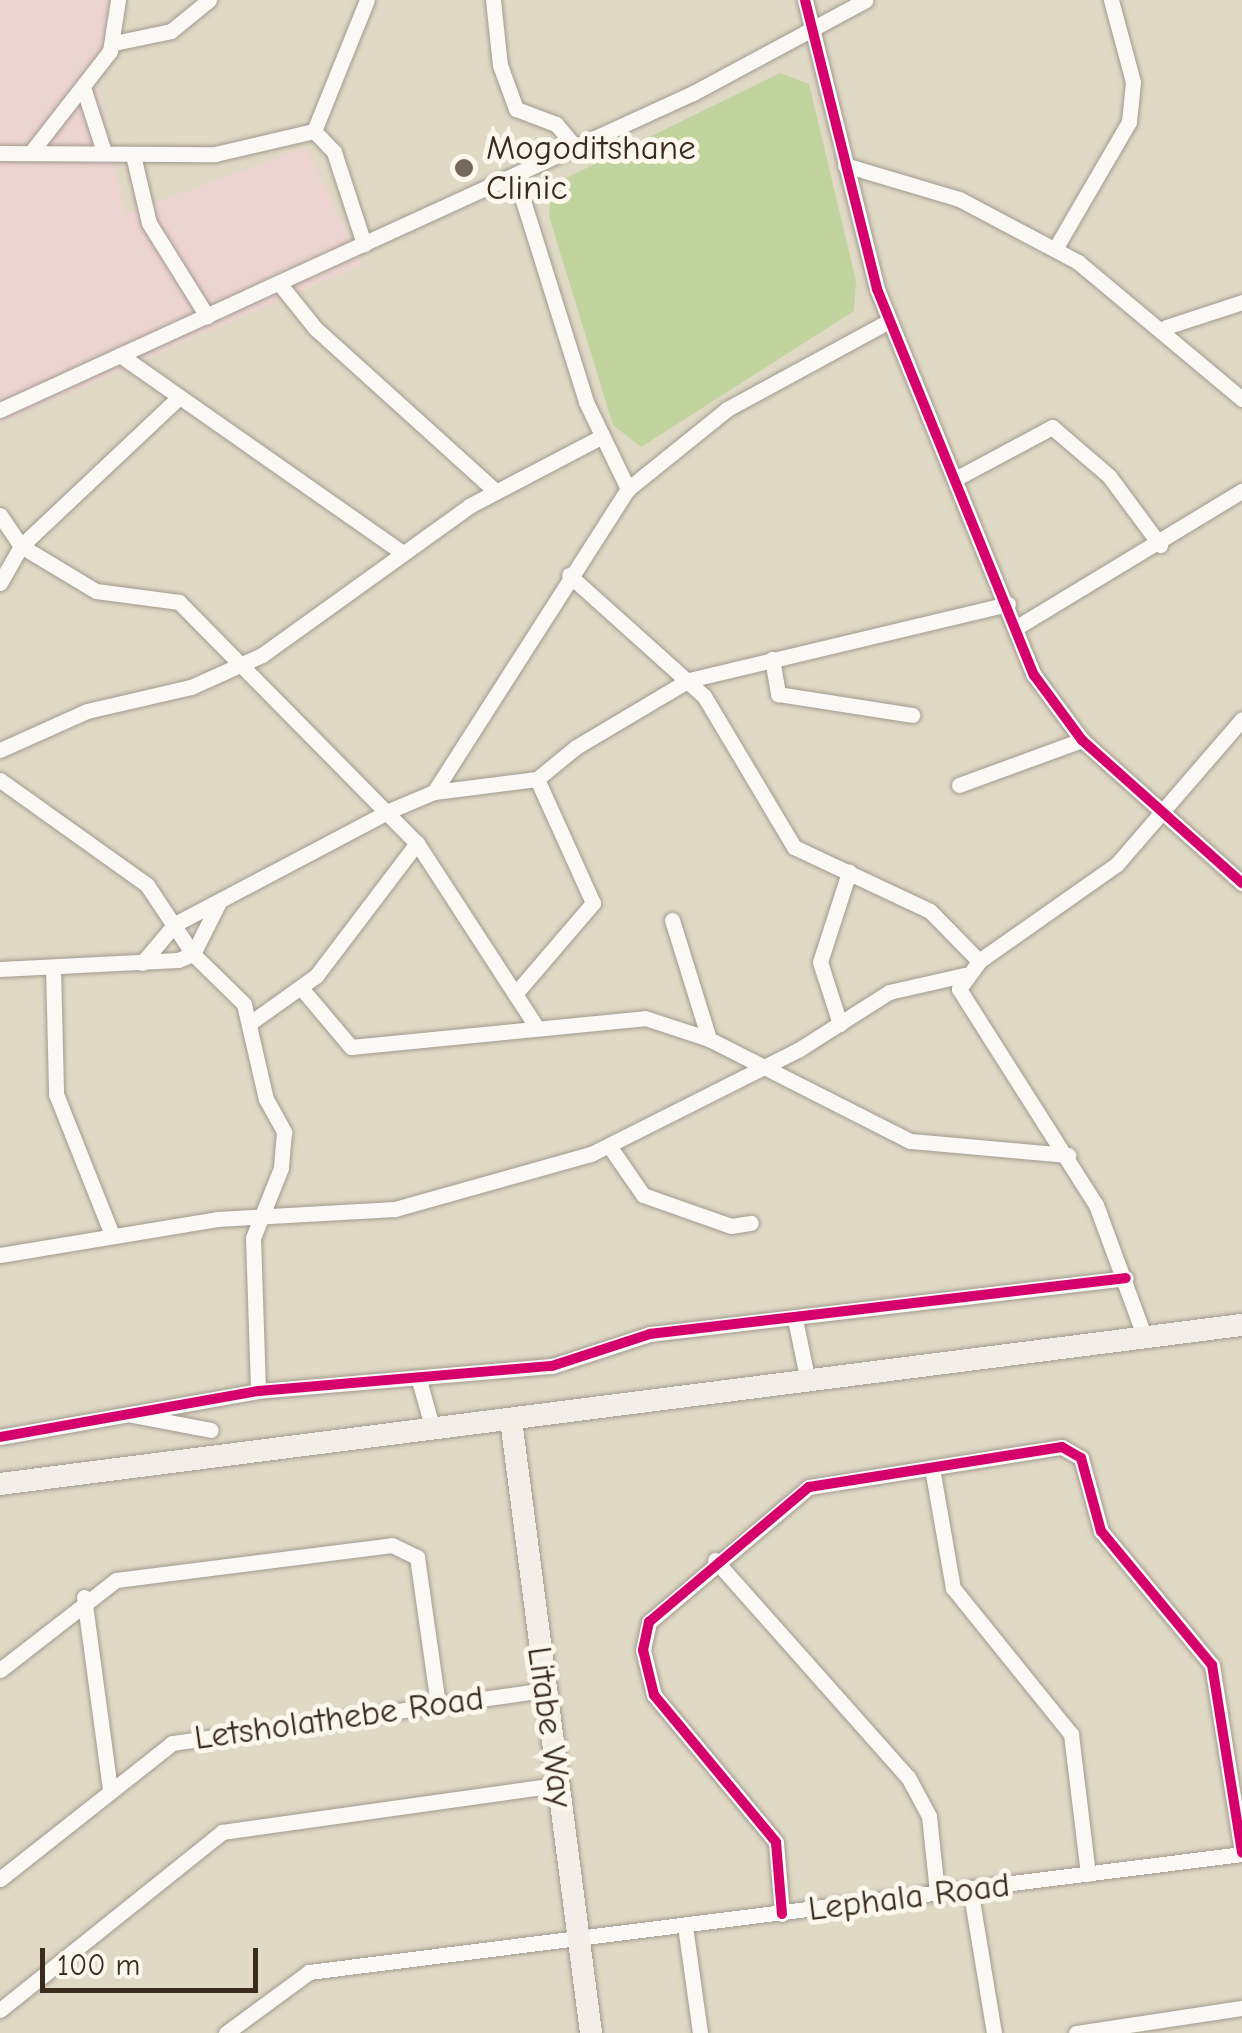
<!DOCTYPE html>
<html>
<head>
<meta charset="utf-8">
<style>
	body { margin:0 }
	#map { position:relative; width:1242px; height:2033px; overflow:hidden; background:#e0d9c6; font-family:"Comic Neue",sans-serif }
	div>[style] { position:absolute }
	.built>* { inset:0; background:#ecd4d0 }
	.green>* { inset:0; background:#c1d49d }
	.roads { filter:drop-shadow(0 0 2px #a19a8e) drop-shadow(0 0 2px #a19a8e) }
	.street>* { height:15px; margin:-7.5px; padding:0 7.5px; transform-origin:7.5px; border-radius:7.5px; background:#faf9f6 }
	.secondary>* { height:22px; margin:-11px; padding:0 11px; transform-origin:11px; border-radius:11px; background:#f3efe8 }
	.cycleway>* { height:10px; margin:-5px; padding:0 5px; transform-origin:5px; border-radius:5px; background:#d6006c }
	.dots>* { width:28px; height:28px; translate:-50% -50%; box-sizing:border-box; border:5px solid #fbf7ec; border-radius:50% }
	span { translate:-50% -50%; white-space:nowrap; text-align:center; line-height:1.15; -webkit-text-stroke:10px #fbf7ec; paint-order:stroke }
	.poi-label { font-size:35px; color:#3b2a1e }
	.left { translate:0 -50%; text-align:left }
	.street-label { font-size:35px; color:#3b2a1e }
	.scale { position:absolute; left:40px; top:1948px; width:218px; height:45px; box-sizing:border-box; border:5px solid #3b2a1e; border-top:0; padding-left:12px; font-size:30px; line-height:35px; white-space:nowrap; color:#3b2a1e; -webkit-text-stroke:8px #fbf7ec; paint-order:stroke }
</style>
</head>
<body>
<div id="map">
	<div class="built">
		<div style="clip-path:polygon(0 0,121px 0,98px 87px,125px 214px,306px 147px,362px 264px,0 424px)"></div>
	</div>
	<div class="green">
		<div style="clip-path:polygon(780px 73px,809px 84px,856px 281px,854px 311px,641px 447px,613px 425px,549px 216px,552px 185px)"></div>
	</div>
	<div class="roads">
		<div class="street">
			<div style="left:493px;top:0;width:65px;rotate:83.9deg"></div>
			<div style="left:500px;top:65px;width:47px;rotate:70deg"></div>
			<div style="left:516px;top:109px;width:43px;rotate:20.6deg"></div>
			<div style="left:556px;top:124px;width:30px;rotate:50deg"></div>
			<div style="left:805px;top:0;width:298px;rotate:76deg"></div>
			<div style="left:877px;top:289px;width:417px;rotate:67.9deg"></div>
			<div style="left:1034px;top:675px;width:81px;rotate:53.6deg"></div>
			<div style="left:1082px;top:740px;width:215px;rotate:41.8deg"></div>
			<div style="left:114px;top:43px;width:58px;rotate:-11.9deg"></div>
			<div style="left:171px;top:31px;width:49px;rotate:-39.2deg"></div>
			<div style="left:83px;top:87px;width:68px;rotate:72.1deg"></div>
			<div style="left:314px;top:131px;width:141px;rotate:-68deg"></div>
			<div style="left:32px;top:151px;width:127px;rotate:-52deg"></div>
			<div style="left:110px;top:51px;width:52px;rotate:-81.1deg"></div>
			<div style="left:0;top:153px;width:215px;rotate:0.3deg"></div>
			<div style="left:215px;top:154px;width:102px;rotate:-13.1deg"></div>
			<div style="left:314px;top:131px;width:29px;rotate:46deg"></div>
			<div style="left:334px;top:152px;width:97px;rotate:71.9deg"></div>
			<div style="left:133px;top:155px;width:70px;rotate:76.8deg"></div>
			<div style="left:149px;top:223px;width:110px;rotate:58.1deg"></div>
			<div style="left:845px;top:165px;width:119px;rotate:16.6deg"></div>
			<div style="left:959px;top:199px;width:135px;rotate:27.9deg"></div>
			<div style="left:1078px;top:262px;width:214px;rotate:39.9deg"></div>
			<div style="left:515px;top:175px;width:238px;rotate:72.6deg"></div>
			<div style="left:586px;top:402px;width:97px;rotate:64.2deg"></div>
			<div style="left:1055px;top:249px;width:147px;rotate:-59.8deg"></div>
			<div style="left:1129px;top:122px;width:40px;rotate:-84.3deg"></div>
			<div style="left:1133px;top:82px;width:85px;rotate:-105deg"></div>
			<div style="left:279px;top:283px;width:58px;rotate:51.3deg"></div>
			<div style="left:315px;top:328px;width:241px;rotate:42.1deg"></div>
			<div style="left:1166px;top:327px;width:80px;rotate:-18.2deg"></div>
			<div style="left:120px;top:355px;width:345px;rotate:35deg"></div>
			<div style="left:0;top:410px;width:762px;rotate:-24.58deg"></div>
			<div style="left:693px;top:93px;width:196px;rotate:-28.3deg"></div>
			<div style="left:955px;top:479px;width:110px;rotate:-28.2deg"></div>
			<div style="left:1052px;top:427px;width:75px;rotate:40.7deg"></div>
			<div style="left:1109px;top:476px;width:86px;rotate:53.5deg"></div>
			<div style="left:0;top:515px;width:37px;rotate:56deg"></div>
			<div style="left:21px;top:546px;width:87px;rotate:31deg"></div>
			<div style="left:96px;top:591px;width:84px;rotate:7.5deg"></div>
			<div style="left:179px;top:602px;width:339px;rotate:45.4deg"></div>
			<div style="left:417px;top:843px;width:215px;rotate:57deg"></div>
			<div style="left:569px;top:575px;width:181px;rotate:41.9deg"></div>
			<div style="left:704px;top:696px;width:176px;rotate:59.2deg"></div>
			<div style="left:794px;top:847px;width:150px;rotate:25.2deg"></div>
			<div style="left:930px;top:911px;width:70px;rotate:45.6deg"></div>
			<div style="left:0;top:583px;width:43px;rotate:-60.4deg"></div>
			<div style="left:21px;top:546px;width:213px;rotate:-43.3deg"></div>
			<div style="left:1017px;top:627px;width:263px;rotate:-31.2deg"></div>
			<div style="left:772px;top:659px;width:36px;rotate:80deg"></div>
			<div style="left:778px;top:694px;width:136px;rotate:8.9deg"></div>
			<div style="left:0;top:750px;width:95px;rotate:-24.1deg"></div>
			<div style="left:87px;top:711px;width:107px;rotate:-13deg"></div>
			<div style="left:191px;top:687px;width:78px;rotate:-24.3deg"></div>
			<div style="left:262px;top:655px;width:255px;rotate:-35.7deg"></div>
			<div style="left:469px;top:506px;width:149px;rotate:-27.6deg"></div>
			<div style="left:0;top:780px;width:181px;rotate:35.5deg"></div>
			<div style="left:147px;top:885px;width:83px;rotate:56.3deg"></div>
			<div style="left:193px;top:954px;width:71px;rotate:44.4deg"></div>
			<div style="left:244px;top:1004px;width:98px;rotate:77deg"></div>
			<div style="left:266px;top:1099px;width:38px;rotate:61deg"></div>
			<div style="left:284px;top:1132px;width:36px;rotate:95deg"></div>
			<div style="left:281px;top:1168px;width:75px;rotate:111.8deg"></div>
			<div style="left:253px;top:1238px;width:153px;rotate:88.1deg"></div>
			<div style="left:959px;top:785px;width:131px;rotate:-20.1deg"></div>
			<div style="left:434px;top:792px;width:360px;rotate:-57.4deg"></div>
			<div style="left:628px;top:489px;width:127px;rotate:-38.9deg"></div>
			<div style="left:727px;top:409px;width:184px;rotate:-28.5deg"></div>
			<div style="left:672px;top:920px;width:125px;rotate:72.7deg"></div>
			<div style="left:142px;top:963px;width:51px;rotate:-49.8deg"></div>
			<div style="left:175px;top:924px;width:242px;rotate:-27.8deg"></div>
			<div style="left:389px;top:811px;width:49px;rotate:-22.9deg"></div>
			<div style="left:434px;top:792px;width:104px;rotate:-7.2deg"></div>
			<div style="left:53px;top:967px;width:127px;rotate:88.6deg"></div>
			<div style="left:56px;top:1094px;width:152px;rotate:68.3deg"></div>
			<div style="left:0;top:969px;width:178px;rotate:-2.9deg"></div>
			<div style="left:178px;top:960px;width:16px;rotate:-22deg"></div>
			<div style="left:193px;top:954px;width:58px;rotate:-63.4deg"></div>
			<div style="left:302px;top:989px;width:76px;rotate:49.8deg"></div>
			<div style="left:351px;top:1047px;width:295px;rotate:-5.6deg"></div>
			<div style="left:645px;top:1018px;width:67px;rotate:18.2deg"></div>
			<div style="left:709px;top:1039px;width:225px;rotate:26.9deg"></div>
			<div style="left:910px;top:1141px;width:159px;rotate:5.1deg"></div>
			<div style="left:515px;top:994px;width:120px;rotate:-49.4deg"></div>
			<div style="left:593px;top:903px;width:136px;rotate:-114.3deg"></div>
			<div style="left:537px;top:779px;width:50px;rotate:-39.4deg"></div>
			<div style="left:576px;top:747px;width:131px;rotate:-30.7deg"></div>
			<div style="left:689px;top:680px;width:328px;rotate:-13.4deg"></div>
			<div style="left:250px;top:1023px;width:81px;rotate:-35.5deg"></div>
			<div style="left:316px;top:976px;width:167px;rotate:-52.8deg"></div>
			<div style="left:840px;top:1024px;width:65px;rotate:-107.9deg"></div>
			<div style="left:820px;top:962px;width:95px;rotate:-72.1deg"></div>
			<div style="left:610px;top:1147px;width:58px;rotate:55.5deg"></div>
			<div style="left:643px;top:1195px;width:93px;rotate:19.4deg"></div>
			<div style="left:731px;top:1226px;width:20px;rotate:-9deg"></div>
			<div style="left:0;top:1255px;width:220px;rotate:-9.4deg"></div>
			<div style="left:217px;top:1219px;width:178px;rotate:-3.2deg"></div>
			<div style="left:395px;top:1209px;width:204px;rotate:-15.7deg"></div>
			<div style="left:591px;top:1154px;width:232px;rotate:-26.7deg"></div>
			<div style="left:798px;top:1050px;width:108px;rotate:-32.5deg"></div>
			<div style="left:889px;top:992px;width:77px;rotate:-12.8deg"></div>
			<div style="left:795px;top:1319px;width:64px;rotate:78.3deg"></div>
			<div style="left:1145px;top:1338px;width:142px;rotate:-110.2deg"></div>
			<div style="left:1096px;top:1205px;width:256px;rotate:-122.4deg"></div>
			<div style="left:959px;top:989px;width:34px;rotate:-54deg"></div>
			<div style="left:979px;top:961px;width:169px;rotate:-35.1deg"></div>
			<div style="left:1117px;top:864px;width:191px;rotate:-49.2deg"></div>
			<div style="left:419px;top:1380px;width:52px;rotate:74.4deg"></div>
			<div style="left:132px;top:1415px;width:80px;rotate:10.8deg"></div>
			<div style="left:0;top:1437px;width:262px;rotate:-10.1deg"></div>
			<div style="left:258px;top:1391px;width:295px;rotate:-4.9deg"></div>
			<div style="left:552px;top:1366px;width:103px;rotate:-18.1deg"></div>
			<div style="left:650px;top:1334px;width:479px;rotate:-6.7deg"></div>
			<div style="left:932px;top:1468px;width:122px;rotate:80.1deg"></div>
			<div style="left:953px;top:1588px;width:188px;rotate:51.1deg"></div>
			<div style="left:1071px;top:1734px;width:141px;rotate:83.1deg"></div>
			<div style="left:715px;top:1560px;width:290px;rotate:48.4deg"></div>
			<div style="left:908px;top:1777px;width:44px;rotate:61.7deg"></div>
			<div style="left:929px;top:1816px;width:76px;rotate:84deg"></div>
			<div style="left:84px;top:1597px;width:195px;rotate:82.3deg"></div>
			<div style="left:0;top:1670px;width:147px;rotate:-37.8deg"></div>
			<div style="left:116px;top:1580px;width:278px;rotate:-7.2deg"></div>
			<div style="left:392px;top:1545px;width:28px;rotate:26deg"></div>
			<div style="left:417px;top:1557px;width:148px;rotate:81.9deg"></div>
			<div style="left:0;top:1879px;width:219px;rotate:-38.3deg"></div>
			<div style="left:172px;top:1743px;width:377px;rotate:-8.1deg"></div>
			<div style="left:970px;top:1888px;width:147px;rotate:80.6deg"></div>
			<div style="left:782px;top:1914px;width:72px;rotate:-94.8deg"></div>
			<div style="left:776px;top:1842px;width:191px;rotate:-129.7deg"></div>
			<div style="left:654px;top:1695px;width:46px;rotate:-103.7deg"></div>
			<div style="left:643px;top:1650px;width:29px;rotate:-78deg"></div>
			<div style="left:649px;top:1622px;width:209px;rotate:-40.2deg"></div>
			<div style="left:809px;top:1487px;width:256px;rotate:-9deg"></div>
			<div style="left:1062px;top:1447px;width:22px;rotate:30deg"></div>
			<div style="left:1081px;top:1458px;width:76px;rotate:74.7deg"></div>
			<div style="left:1101px;top:1531px;width:174px;rotate:50.4deg"></div>
			<div style="left:1212px;top:1665px;width:190px;rotate:80.9deg"></div>
			<div style="left:685px;top:1926px;width:108px;rotate:82deg"></div>
			<div style="left:0;top:2010px;width:285px;rotate:-38.7deg"></div>
			<div style="left:222px;top:1832px;width:339px;rotate:-8deg"></div>
			<div style="left:226px;top:2033px;width:103px;rotate:-36.3deg"></div>
			<div style="left:309px;top:1972px;width:940px;rotate:-7.21deg"></div>
			<div style="left:1076px;top:2033px;width:168px;rotate:-8.6deg"></div>
		</div>
		<div class="secondary">
			<div style="left:511px;top:1420px;width:618px;rotate:82.56deg"></div>
			<div style="left:0;top:1484px;width:1252px;rotate:-7.3deg"></div>
		</div>
	</div>
	<div class="cycleway">
		<div style="left:805px;top:0;width:298px;rotate:76deg"></div>
		<div style="left:877px;top:289px;width:417px;rotate:67.9deg"></div>
		<div style="left:1034px;top:675px;width:81px;rotate:53.6deg"></div>
		<div style="left:1082px;top:740px;width:215px;rotate:41.8deg"></div>
		<div style="left:0;top:1437px;width:262px;rotate:-10.1deg"></div>
		<div style="left:258px;top:1391px;width:295px;rotate:-4.9deg"></div>
		<div style="left:552px;top:1366px;width:103px;rotate:-18.1deg"></div>
		<div style="left:650px;top:1334px;width:479px;rotate:-6.7deg"></div>
		<div style="left:782px;top:1914px;width:72px;rotate:-94.8deg"></div>
		<div style="left:776px;top:1842px;width:191px;rotate:-129.7deg"></div>
		<div style="left:654px;top:1695px;width:46px;rotate:-103.7deg"></div>
		<div style="left:643px;top:1650px;width:29px;rotate:-78deg"></div>
		<div style="left:649px;top:1622px;width:209px;rotate:-40.2deg"></div>
		<div style="left:809px;top:1487px;width:256px;rotate:-9deg"></div>
		<div style="left:1062px;top:1447px;width:22px;rotate:30deg"></div>
		<div style="left:1081px;top:1458px;width:76px;rotate:74.7deg"></div>
		<div style="left:1101px;top:1531px;width:174px;rotate:50.4deg"></div>
		<div style="left:1212px;top:1665px;width:190px;rotate:80.9deg"></div>
	</div>
	<div class="dots">
		<div style="left:464px;top:168px;background:#756759"></div>
	</div>
	<div class="poi-label">
		<span class="left" style="left:486px;top:168px">Mogoditshane<br>Clinic</span>
	</div>
	<div class="street-label">
		<span style="left:339px;top:1718px;rotate:-8deg">Letsholathebe Road</span>
		<span style="left:550px;top:1727px;rotate:82deg">Litabe Way</span>
		<span style="left:909px;top:1897px;rotate:-7deg">Lephala Road</span>
	</div>
	<div class="scale">100 m</div>
</div>
</body>
</html>
